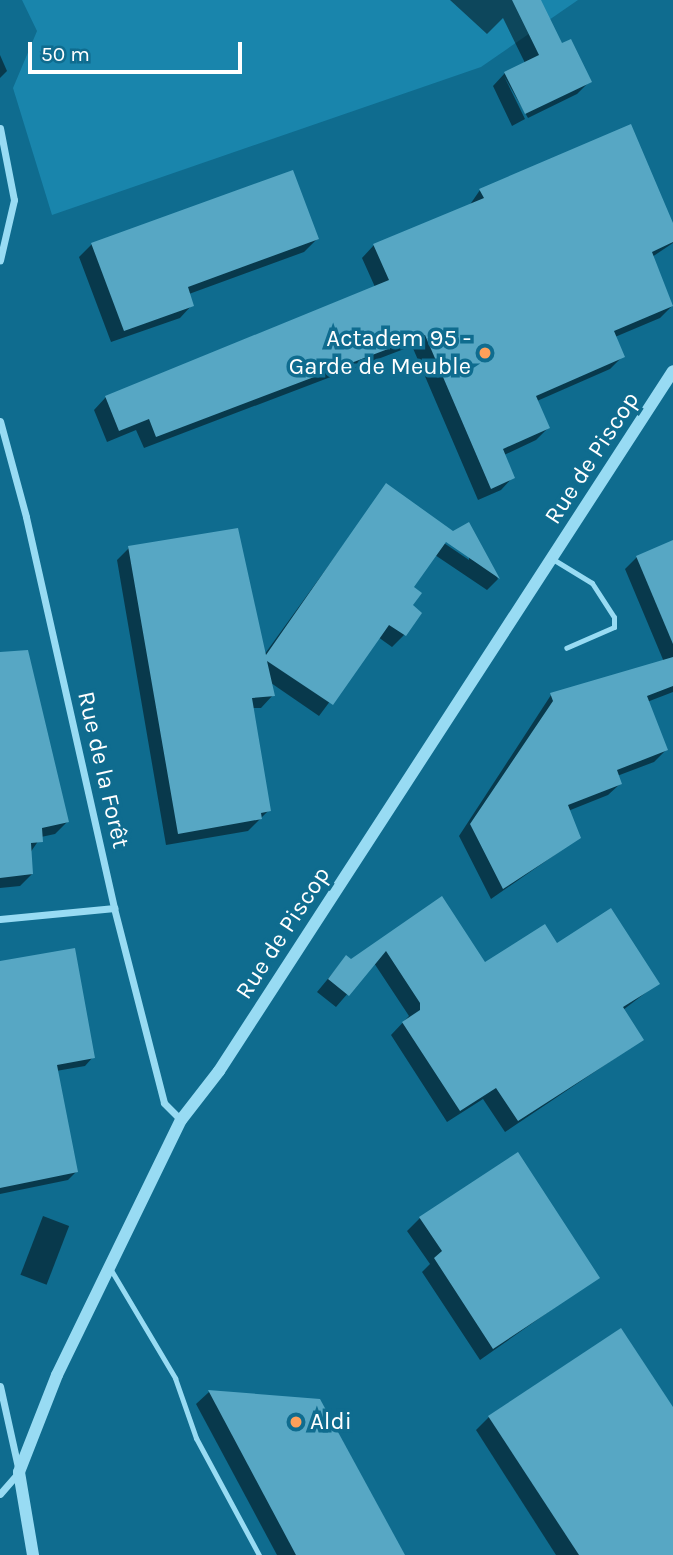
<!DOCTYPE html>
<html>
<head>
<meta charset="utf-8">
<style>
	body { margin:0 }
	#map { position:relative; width:673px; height:1555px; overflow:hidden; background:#0f6c8f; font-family:Karla,sans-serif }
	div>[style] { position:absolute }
	.green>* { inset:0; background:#1985ac }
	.shadow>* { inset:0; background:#0007; transform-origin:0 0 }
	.building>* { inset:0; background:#57a7c4 }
	.service>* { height:5px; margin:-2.5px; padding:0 2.5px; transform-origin:2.5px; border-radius:2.5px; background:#98dbf3 }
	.minor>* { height:7px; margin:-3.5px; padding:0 3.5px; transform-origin:3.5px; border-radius:3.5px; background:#98dbf3 }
	.tertiary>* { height:12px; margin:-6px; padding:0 6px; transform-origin:6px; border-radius:6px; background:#98dbf3 }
	.dots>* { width:19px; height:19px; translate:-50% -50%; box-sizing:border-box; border:4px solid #0f6c8f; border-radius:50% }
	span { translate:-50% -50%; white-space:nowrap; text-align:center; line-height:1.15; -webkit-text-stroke:7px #0f6c8f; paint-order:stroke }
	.poi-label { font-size:24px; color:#fff }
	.right { translate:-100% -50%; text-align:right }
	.left { translate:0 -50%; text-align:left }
	.street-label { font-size:24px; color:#fff }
	.scale { position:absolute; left:28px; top:42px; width:214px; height:32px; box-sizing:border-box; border:4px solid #fff; border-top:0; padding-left:9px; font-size:21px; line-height:24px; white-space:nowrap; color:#fff; -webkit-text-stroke:5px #0f6c8f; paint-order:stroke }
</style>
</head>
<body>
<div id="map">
	<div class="green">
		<div style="clip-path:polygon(22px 0,578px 0,481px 67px,52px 215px,13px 88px,37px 31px)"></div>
	</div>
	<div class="shadow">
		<div style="clip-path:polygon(450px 0,540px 0,561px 46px,589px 82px,577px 94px,528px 118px,504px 76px,525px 119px,512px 126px,493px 86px,505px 73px,525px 63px,503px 18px,487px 34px)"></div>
		<div style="clip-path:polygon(0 55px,7px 71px,0 78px)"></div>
		<div style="clip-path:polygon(480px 190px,673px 228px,673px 243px,652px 257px,672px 306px,660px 318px,615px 337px,623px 356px,610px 369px,537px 401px,548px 428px,536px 440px,504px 455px,513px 477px,501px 490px,478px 500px,412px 346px,144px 448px,136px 430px,107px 442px,94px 410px,106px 397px,375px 287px,362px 258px,374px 245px,469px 206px)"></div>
		<div style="clip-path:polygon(317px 239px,304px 252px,189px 294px,192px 305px,180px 318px,111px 342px,79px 257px,92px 244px)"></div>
		<div style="clip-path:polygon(evenodd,386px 486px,453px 533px,468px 524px,498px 579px,487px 590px,435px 555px,412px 587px,404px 635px,392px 647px,378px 637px,319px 716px,271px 683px,273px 695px,261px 708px,252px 708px,269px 810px,248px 831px,166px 845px,117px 560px,129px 548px,264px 655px,386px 486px,440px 536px,469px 556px,469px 560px,438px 539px,440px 536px)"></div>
		<div style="clip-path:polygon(673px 542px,673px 692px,647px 702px,666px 750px,654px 762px,617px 776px,620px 784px,608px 795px,568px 811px,579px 838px,491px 899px,459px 836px,551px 695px,664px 662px,625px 569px,637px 557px)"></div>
		<div style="clip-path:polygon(0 654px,67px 822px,55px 834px,41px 837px,30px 853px,32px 874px,20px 886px,0 888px)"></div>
		<div style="clip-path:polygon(441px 898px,485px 964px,557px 945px,657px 984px,623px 1010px,642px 1040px,505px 1132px,483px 1099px,447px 1122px,391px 1035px,409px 1016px,374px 963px,336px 1007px,317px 992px,346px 957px,351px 961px)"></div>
		<div style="clip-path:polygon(0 963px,93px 1057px,85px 1066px,56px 1071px,76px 1172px,68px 1180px,0 1194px)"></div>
		<div style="left:43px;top:1216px;width:28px;height:63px;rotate:21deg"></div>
		<div style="clip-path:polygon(420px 1218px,598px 1277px,480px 1360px,422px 1272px,430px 1264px,407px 1231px)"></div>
		<div style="clip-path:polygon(209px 1392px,319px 1401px,403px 1555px,277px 1555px,196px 1404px)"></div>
		<div style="clip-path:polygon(673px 1413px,673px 1555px,556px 1555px,476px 1430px,489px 1417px)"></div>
	</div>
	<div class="building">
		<div style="clip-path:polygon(512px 0,541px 0,562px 43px,571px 39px,592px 82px,525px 114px,504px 72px,539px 55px)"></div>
		<div style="clip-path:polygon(631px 124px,673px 223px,673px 242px,652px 252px,673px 306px,614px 331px,625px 357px,536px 396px,550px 428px,503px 449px,515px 478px,491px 489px,425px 335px,156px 437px,149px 419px,119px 431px,105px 396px,389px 280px,373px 244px,484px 198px,479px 189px)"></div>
		<div style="clip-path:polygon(293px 170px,319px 239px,188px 287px,194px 306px,124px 331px,91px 243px)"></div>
		<div style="clip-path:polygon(386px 483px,453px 531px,469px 522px,500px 579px,446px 542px,414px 587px,422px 593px,413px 605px,422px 613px,406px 636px,389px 625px,333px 705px,267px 661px,275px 696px,252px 698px,271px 811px,261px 813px,262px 819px,178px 834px,128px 546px,238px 528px,266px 655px)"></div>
		<div style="clip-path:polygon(673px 540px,673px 644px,636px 556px)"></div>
		<div style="clip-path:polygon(28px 650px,69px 822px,42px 828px,43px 842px,31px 843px,33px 874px,0 878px,0 652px)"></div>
		<div style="clip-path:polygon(673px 657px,673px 686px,647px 696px,668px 750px,617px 770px,622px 784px,568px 805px,581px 838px,503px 889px,470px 824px,553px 701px,550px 693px)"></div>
		<div style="clip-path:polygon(442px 896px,485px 962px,545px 924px,557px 943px,611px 908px,660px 984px,623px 1007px,644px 1040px,518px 1121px,496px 1088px,460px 1111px,402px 1022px,420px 1010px,420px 1003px,386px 951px,349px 996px,328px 979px,346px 955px,351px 959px)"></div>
		<div style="clip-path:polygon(75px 948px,95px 1058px,57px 1065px,78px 1172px,0 1188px,0 961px)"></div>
		<div style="clip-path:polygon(518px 1152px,600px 1278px,493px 1349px,434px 1258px,442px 1251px,419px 1217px)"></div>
		<div style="clip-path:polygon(621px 1328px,673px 1407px,673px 1555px,579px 1555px,488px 1416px)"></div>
		<div style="clip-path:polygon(208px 1390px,320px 1399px,405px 1555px,296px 1555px)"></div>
	</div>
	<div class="service">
		<div style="left:551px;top:558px;width:48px;rotate:31.4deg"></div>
		<div style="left:592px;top:583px;width:40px;rotate:57.1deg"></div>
		<div style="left:614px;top:617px;width:10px;rotate:90deg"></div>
		<div style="left:614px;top:627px;width:52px;rotate:156.4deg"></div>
		<div style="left:111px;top:1270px;width:126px;rotate:59.3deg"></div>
		<div style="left:175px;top:1378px;width:64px;rotate:70.7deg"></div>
		<div style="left:196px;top:1438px;width:133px;rotate:61.7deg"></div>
	</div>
	<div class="minor">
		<div style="left:0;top:128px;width:73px;rotate:79deg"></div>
		<div style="left:14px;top:200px;width:62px;rotate:103.1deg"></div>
		<div style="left:0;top:421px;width:99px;rotate:74.8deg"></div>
		<div style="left:26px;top:517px;width:401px;rotate:77.3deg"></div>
		<div style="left:114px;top:908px;width:201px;rotate:75.6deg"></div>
		<div style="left:164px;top:1103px;width:24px;rotate:45deg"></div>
		<div style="left:0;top:919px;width:115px;rotate:-5.5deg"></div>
		<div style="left:0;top:1386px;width:88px;rotate:77.5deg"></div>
		<div style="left:19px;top:1472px;width:29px;rotate:131deg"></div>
	</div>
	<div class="tertiary">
		<div style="left:33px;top:1555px;width:84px;rotate:-99.6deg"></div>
		<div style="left:19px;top:1472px;width:104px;rotate:-68.6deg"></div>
		<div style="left:57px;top:1375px;width:284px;rotate:-64.1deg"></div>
		<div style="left:181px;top:1120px;width:62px;rotate:-52.2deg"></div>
		<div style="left:219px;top:1071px;width:834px;rotate:-57.03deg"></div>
	</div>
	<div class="dots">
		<div style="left:485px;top:353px;background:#ffa05a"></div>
		<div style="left:296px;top:1422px;background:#ffa05a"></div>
	</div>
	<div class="poi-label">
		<span class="right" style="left:471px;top:353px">Actadem 95 -<br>Garde de Meuble</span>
		<span class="left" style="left:310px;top:1422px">Aldi</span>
	</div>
	<div class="street-label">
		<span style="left:592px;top:458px;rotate:-57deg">Rue de Piscop</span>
		<span style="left:103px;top:770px;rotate:77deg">Rue de la Forêt</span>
		<span style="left:283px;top:933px;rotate:-57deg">Rue de Piscop</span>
	</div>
	<div class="scale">50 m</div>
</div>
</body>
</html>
